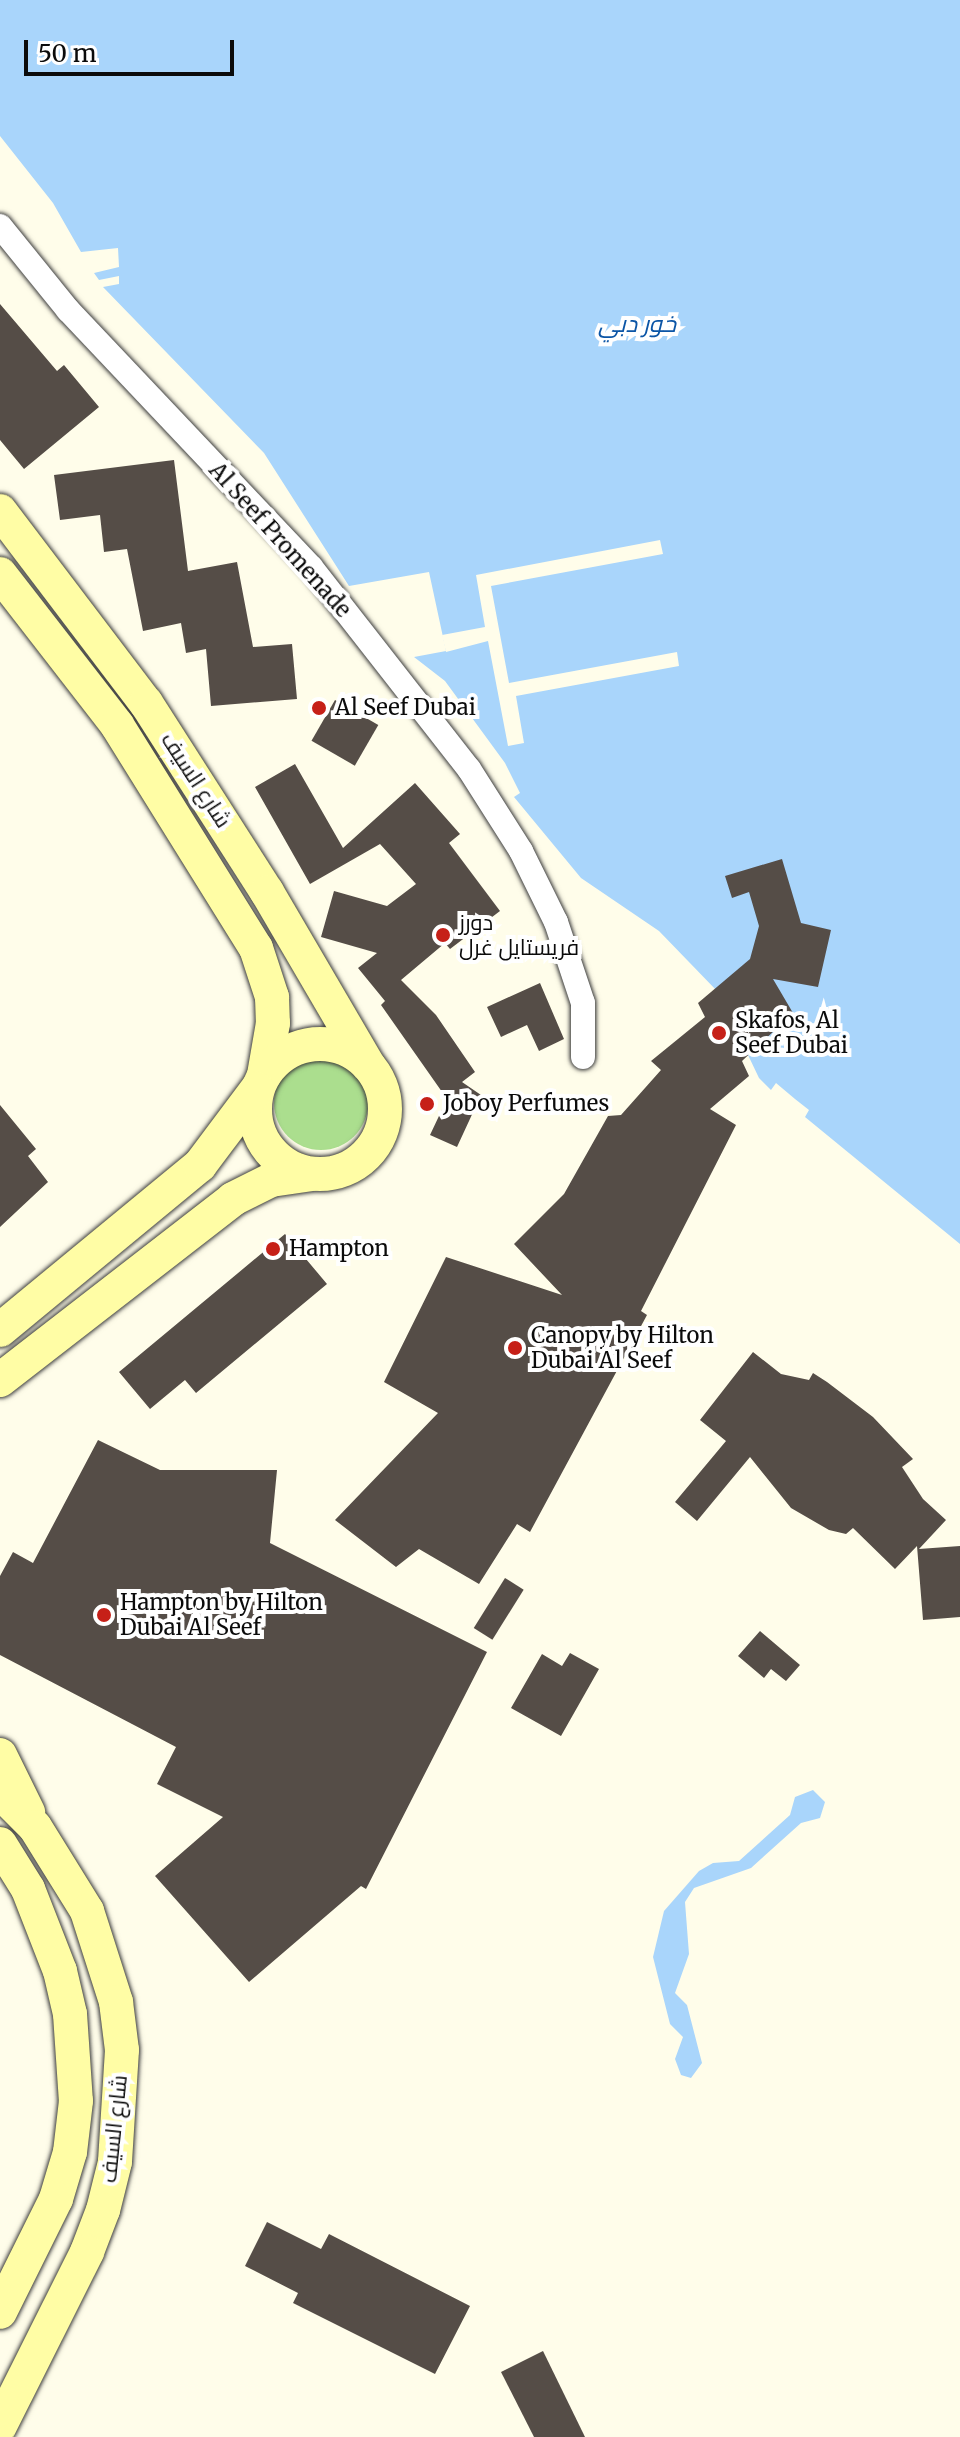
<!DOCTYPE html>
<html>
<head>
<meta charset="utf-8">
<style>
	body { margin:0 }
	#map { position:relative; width:960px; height:2437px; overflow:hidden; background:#fffdea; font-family:Merriweather,Cairo,serif }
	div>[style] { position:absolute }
	.forest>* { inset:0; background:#abde8e }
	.round { border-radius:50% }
	.water>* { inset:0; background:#a9d5fb }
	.pier>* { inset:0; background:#fffdea }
	.building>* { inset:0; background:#554d47; transform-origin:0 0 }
	.roads { filter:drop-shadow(0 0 2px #3e3e3e) drop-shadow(0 0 2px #3e3e3e) }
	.street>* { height:24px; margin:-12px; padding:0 12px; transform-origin:12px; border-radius:12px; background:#fff }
	.secondary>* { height:34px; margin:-17px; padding:0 17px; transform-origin:17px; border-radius:17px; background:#fffda5 }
	.secondary>.ring { margin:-17px; padding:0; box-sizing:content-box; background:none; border:34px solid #fffda5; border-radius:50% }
	.dots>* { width:22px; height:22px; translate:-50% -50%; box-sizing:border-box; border:4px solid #fff; border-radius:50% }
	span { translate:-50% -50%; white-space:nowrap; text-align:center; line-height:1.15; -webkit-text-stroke:8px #fff; paint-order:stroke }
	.street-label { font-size:22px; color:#0b0b0b }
	.poi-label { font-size:22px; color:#0b0b0b }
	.left { translate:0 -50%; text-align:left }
	.water-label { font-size:24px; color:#0b55a6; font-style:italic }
	.scale { position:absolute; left:24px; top:40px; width:210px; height:36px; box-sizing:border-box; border:4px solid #0b0b0b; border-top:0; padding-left:10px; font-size:24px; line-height:28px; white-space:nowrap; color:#0b0b0b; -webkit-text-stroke:6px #fff; paint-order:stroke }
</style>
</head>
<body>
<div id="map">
	<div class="forest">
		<div class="round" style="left:274px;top:1056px;width:94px;height:94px"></div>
	</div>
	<div class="water">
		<div style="clip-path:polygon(0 0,960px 0,960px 1244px,805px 1117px,809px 1110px,795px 1099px,776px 1083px,771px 1090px,759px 1078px,718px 992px,659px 931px,581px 878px,514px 797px,520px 793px,505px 763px,445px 681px,414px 657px,446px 651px,429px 572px,349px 586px,264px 453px,103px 287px,119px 284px,119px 276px,99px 280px,94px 273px,119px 267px,118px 248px,81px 252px,53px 203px,0 136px)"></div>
		<div style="clip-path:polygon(813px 1790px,825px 1802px,820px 1818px,801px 1823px,751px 1868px,694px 1888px,685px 1902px,689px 1954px,675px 1993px,687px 2005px,702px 2063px,691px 2078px,681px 2075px,675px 2059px,683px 2037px,670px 2024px,653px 1957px,664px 1911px,699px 1871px,713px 1863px,739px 1861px,790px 1815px,795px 1797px)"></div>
	</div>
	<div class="pier">
		<div style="clip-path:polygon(660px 540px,663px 554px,491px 586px,509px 683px,677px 652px,679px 666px,516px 696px,524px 743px,508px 746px,488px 641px,446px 652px,442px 635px,485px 627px,476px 575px)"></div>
	</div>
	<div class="building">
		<div style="clip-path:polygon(0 304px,57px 371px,64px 365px,99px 407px,24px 469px,0 440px)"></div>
		<div style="clip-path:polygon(174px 460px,188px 571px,237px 562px,253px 647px,292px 644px,297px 699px,211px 706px,206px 649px,186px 653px,181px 623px,143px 631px,127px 549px,104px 552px,100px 515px,60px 520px,54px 475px)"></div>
		<div style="left:335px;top:700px;width:50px;height:47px;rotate:30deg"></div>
		<div style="clip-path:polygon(295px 764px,343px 848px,415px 783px,460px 834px,449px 843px,500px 911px,450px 949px,445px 943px,401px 980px,436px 1015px,475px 1072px,462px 1082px,481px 1095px,457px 1147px,430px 1135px,447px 1099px,381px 1005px,385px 1001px,358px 968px,377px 953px,321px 937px,334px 891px,387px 906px,416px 884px,380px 844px,310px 884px,255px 787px)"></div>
		<div style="clip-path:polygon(782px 859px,801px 923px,831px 930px,818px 987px,773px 979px,793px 1013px,742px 1061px,749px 1076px,710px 1109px,736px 1125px,641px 1311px,647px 1315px,530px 1532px,517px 1524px,479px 1584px,419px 1549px,396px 1567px,335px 1520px,438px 1413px,384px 1382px,446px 1257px,562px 1295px,514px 1244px,564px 1194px,608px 1116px,621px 1115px,661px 1070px,651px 1061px,705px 1017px,698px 1003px,750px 959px,759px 926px,749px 892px,732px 898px,725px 876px)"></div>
		<div style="clip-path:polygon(540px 983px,564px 1039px,539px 1051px,527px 1025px,501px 1037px,487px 1007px)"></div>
		<div style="clip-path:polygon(0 1105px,36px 1149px,28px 1156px,48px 1182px,0 1227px)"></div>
		<div style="clip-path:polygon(285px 1234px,327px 1284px,196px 1393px,185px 1380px,150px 1409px,119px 1372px)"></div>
		<div style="clip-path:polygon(753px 1352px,781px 1374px,809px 1380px,813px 1373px,827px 1382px,873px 1417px,913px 1459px,902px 1467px,923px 1499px,946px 1520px,919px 1549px,960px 1546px,960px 1617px,923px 1620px,917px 1546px,895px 1569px,853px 1528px,846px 1534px,829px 1530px,791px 1508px,750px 1457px,697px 1521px,675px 1502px,726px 1441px,700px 1420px)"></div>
		<div style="clip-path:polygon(98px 1440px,160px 1470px,277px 1470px,270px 1543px,487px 1652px,366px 1889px,361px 1886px,249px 1982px,155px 1876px,223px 1817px,157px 1784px,176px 1747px,0 1655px,0 1576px,13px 1552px,33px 1563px)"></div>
		<div style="left:505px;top:1578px;width:22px;height:59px;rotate:32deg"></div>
		<div style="clip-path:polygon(760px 1631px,800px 1665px,786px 1681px,771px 1669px,764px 1678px,738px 1656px)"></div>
		<div style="clip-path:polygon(570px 1653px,599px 1669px,561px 1736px,511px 1708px,542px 1654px,562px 1666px)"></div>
		<div style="clip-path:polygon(267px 2222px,321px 2249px,329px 2234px,470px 2306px,435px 2374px,293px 2303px,298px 2293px,245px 2266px)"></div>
		<div style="clip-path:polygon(543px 2351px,585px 2437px,534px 2437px,501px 2372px)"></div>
	</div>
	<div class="roads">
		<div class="street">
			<div style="left:0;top:226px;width:108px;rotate:51deg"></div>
			<div style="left:68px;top:310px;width:354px;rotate:46.6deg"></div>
			<div style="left:311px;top:567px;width:256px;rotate:52deg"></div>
			<div style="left:469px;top:769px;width:97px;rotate:57.6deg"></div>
			<div style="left:521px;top:851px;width:79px;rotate:63.8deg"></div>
			<div style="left:556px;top:922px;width:85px;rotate:71.6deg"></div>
			<div style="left:583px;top:1003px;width:54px;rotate:90deg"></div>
		</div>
		<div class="secondary">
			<div style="left:0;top:511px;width:241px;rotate:52.8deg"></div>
			<div style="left:146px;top:703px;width:224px;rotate:57.4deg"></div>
			<div style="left:267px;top:892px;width:200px;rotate:59.7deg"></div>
			<div style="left:0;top:574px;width:191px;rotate:52.2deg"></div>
			<div style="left:117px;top:725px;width:263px;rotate:58.1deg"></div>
			<div style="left:256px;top:948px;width:52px;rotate:71.9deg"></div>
			<div style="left:272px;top:997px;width:26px;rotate:88deg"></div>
			<div style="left:273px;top:1023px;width:53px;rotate:99.8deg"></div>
			<div class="ring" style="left:255px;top:1044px;width:96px;height:96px"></div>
			<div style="left:0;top:1330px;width:259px;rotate:-39.5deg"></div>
			<div style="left:200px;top:1165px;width:95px;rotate:-53.1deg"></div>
			<div style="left:0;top:1380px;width:295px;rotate:-37.8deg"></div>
			<div style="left:233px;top:1199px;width:42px;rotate:-26.6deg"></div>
			<div style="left:271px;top:1180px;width:40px;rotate:-8.5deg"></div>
			<div style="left:0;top:1755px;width:64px;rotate:63.8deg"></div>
			<div style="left:0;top:1792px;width:49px;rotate:45deg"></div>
			<div style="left:35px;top:1827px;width:99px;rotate:58.2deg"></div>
			<div style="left:87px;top:1911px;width:96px;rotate:72.3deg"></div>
			<div style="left:116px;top:2002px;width:48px;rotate:82.9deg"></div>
			<div style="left:122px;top:2050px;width:112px;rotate:93.6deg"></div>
			<div style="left:115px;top:2162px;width:49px;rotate:104deg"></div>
			<div style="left:103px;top:2210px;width:45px;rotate:110.9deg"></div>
			<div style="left:87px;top:2252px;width:195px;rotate:116.6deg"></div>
			<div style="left:0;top:1844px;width:53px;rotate:58.1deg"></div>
			<div style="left:28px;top:1889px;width:88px;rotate:68.7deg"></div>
			<div style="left:60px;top:1971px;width:44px;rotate:76.9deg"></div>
			<div style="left:70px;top:2014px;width:87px;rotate:86.1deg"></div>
			<div style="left:76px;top:2101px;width:51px;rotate:96.7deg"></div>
			<div style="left:70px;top:2152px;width:49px;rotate:106.6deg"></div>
			<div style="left:56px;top:2199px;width:126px;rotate:116.4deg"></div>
		</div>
	</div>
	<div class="dots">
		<div style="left:319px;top:708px;background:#c62018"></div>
		<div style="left:443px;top:935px;background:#c62018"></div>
		<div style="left:719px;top:1033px;background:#c62018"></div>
		<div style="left:427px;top:1104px;background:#c62018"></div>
		<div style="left:273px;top:1249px;background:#c62018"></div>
		<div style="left:515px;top:1348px;background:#c62018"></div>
		<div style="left:104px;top:1615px;background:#c62018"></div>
	</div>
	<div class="street-label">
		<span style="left:280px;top:540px;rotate:48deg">Al Seef Promenade</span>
		<span style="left:196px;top:780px;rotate:57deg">شارع السيف</span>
		<span style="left:114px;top:2129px;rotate:-84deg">شارع السيف</span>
	</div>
	<div class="poi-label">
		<span class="left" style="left:335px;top:708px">Al Seef Dubai</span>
		<span class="left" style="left:459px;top:935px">دورز<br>فريستايل غرل</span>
		<span class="left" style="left:735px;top:1033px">Skafos, Al<br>Seef Dubai</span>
		<span class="left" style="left:443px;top:1104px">Joboy Perfumes</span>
		<span class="left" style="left:289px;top:1249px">Hampton</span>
		<span class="left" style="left:531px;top:1348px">Canopy by Hilton<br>Dubai Al Seef</span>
		<span class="left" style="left:120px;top:1615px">Hampton by Hilton<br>Dubai Al Seef</span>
	</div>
	<div class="water-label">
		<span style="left:637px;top:324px">خور دبي</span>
	</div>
	<div class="scale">50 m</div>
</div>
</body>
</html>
